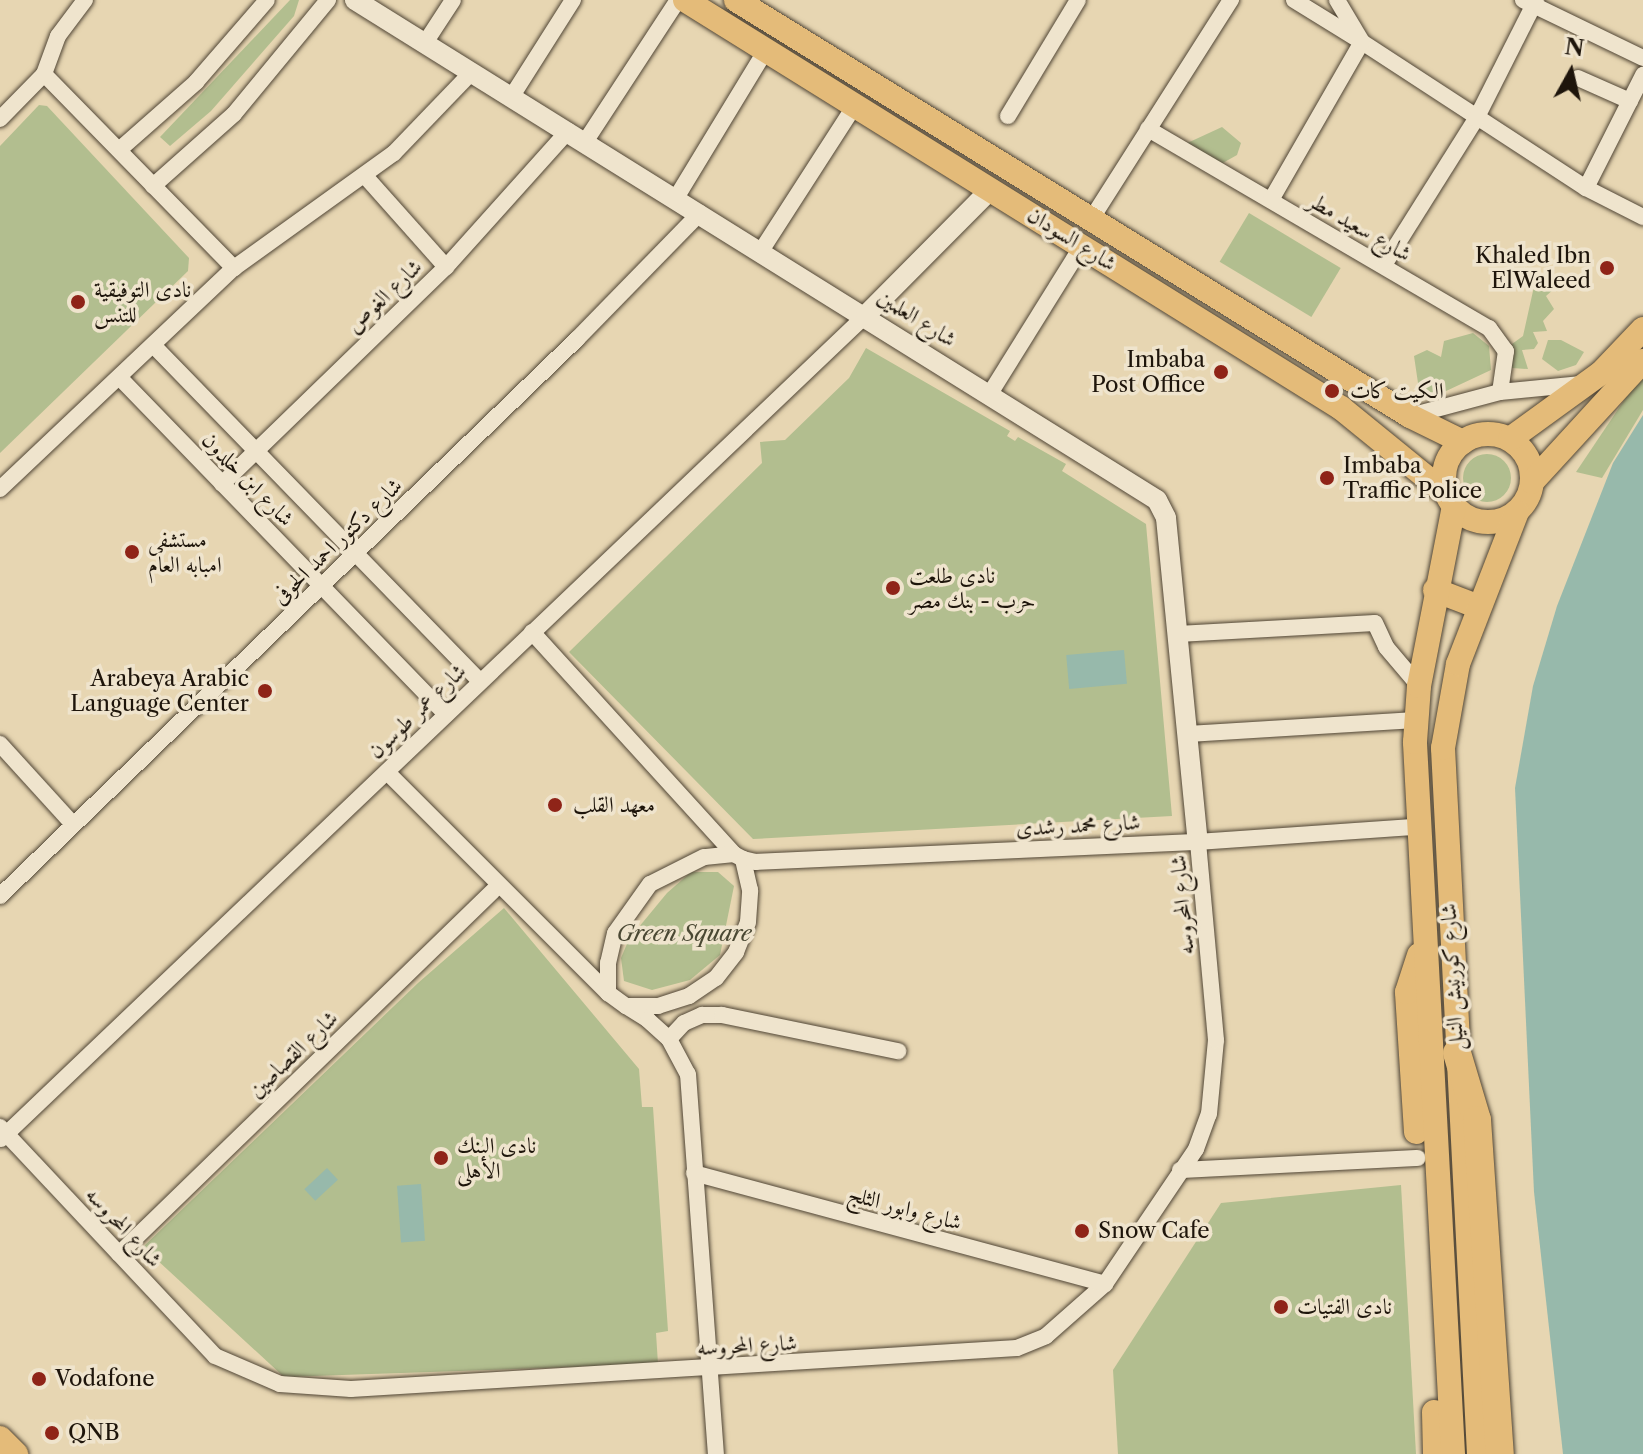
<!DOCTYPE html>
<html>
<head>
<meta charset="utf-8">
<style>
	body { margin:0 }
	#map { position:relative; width:1643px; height:1454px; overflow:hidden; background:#e7d6b2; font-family:"Libre Caslon Text",Amiri,serif }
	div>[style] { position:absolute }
	.green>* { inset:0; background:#b2be8f; transform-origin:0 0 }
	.round { border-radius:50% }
	.water>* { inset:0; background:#97b9ab; transform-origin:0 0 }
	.roads { filter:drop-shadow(0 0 2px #504535) drop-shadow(0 0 2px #504535) }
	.minor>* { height:16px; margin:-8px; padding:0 8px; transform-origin:8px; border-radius:8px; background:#efe4cd }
	.tertiary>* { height:20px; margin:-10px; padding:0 10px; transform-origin:10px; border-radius:10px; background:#efe4cd }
	.primary>* { height:24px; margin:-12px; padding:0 12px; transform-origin:12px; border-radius:12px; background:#e4bb79 }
	.primary>.ring { margin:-12px; padding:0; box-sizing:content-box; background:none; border:24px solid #e4bb79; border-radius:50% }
	.motorway>* { height:28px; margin:-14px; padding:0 14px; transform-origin:14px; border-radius:14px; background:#e4bb79 }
	.dots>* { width:22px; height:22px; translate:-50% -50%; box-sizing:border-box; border:4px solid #efe4cd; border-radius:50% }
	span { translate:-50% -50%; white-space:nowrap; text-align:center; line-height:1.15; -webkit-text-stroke:7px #efe4cd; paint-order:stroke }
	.street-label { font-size:22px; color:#1e150b }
	.poi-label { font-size:22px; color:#1e150b }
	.right { translate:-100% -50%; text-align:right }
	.left { translate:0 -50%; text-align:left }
	.park-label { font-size:22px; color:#4a4833; font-style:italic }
	.north { position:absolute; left:1531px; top:32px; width:80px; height:80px; -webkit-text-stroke:6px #efe4cd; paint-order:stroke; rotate:8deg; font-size:22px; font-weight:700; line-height:32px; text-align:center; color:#1e150b }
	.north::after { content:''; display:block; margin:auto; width:28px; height:36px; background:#1e150b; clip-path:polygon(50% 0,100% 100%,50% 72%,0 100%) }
</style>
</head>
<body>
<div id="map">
	<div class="green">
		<div style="clip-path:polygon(290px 0,299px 0,294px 16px,211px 111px,170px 146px,160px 137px)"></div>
		<div style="clip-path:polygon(39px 105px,47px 106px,189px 258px,188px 271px,0 453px,0 146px)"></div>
		<div style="clip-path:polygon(1222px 127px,1241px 143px,1237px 155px,1221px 164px,1183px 145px)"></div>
		<div style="left:1249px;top:213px;width:107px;height:57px;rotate:31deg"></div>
		<div style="clip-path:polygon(1535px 282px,1554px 289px,1546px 296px,1554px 309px,1543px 321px,1547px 331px,1533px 332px,1538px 343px,1534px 349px,1522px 350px,1528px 369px,1512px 368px,1512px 344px,1523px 336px)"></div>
		<div style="clip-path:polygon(1473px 333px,1489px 346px,1491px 370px,1429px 399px,1418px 383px,1414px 356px,1427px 350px,1441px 357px,1444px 341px)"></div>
		<div style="clip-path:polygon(1548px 340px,1561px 340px,1584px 352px,1576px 365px,1558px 371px,1542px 359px)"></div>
		<div style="clip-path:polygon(866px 348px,1010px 431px,1007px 436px,1015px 441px,1018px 437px,1066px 464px,1062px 471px,1146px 524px,1172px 816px,753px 839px,569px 652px,762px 463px,760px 442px,785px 440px,849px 378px)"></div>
		<div style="clip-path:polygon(1643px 372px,1643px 410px,1602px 478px,1576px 472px)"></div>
		<div class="round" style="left:1463px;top:454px;width:48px;height:48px"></div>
		<div style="clip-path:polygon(691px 872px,718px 872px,734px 886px,720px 955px,690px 980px,652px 990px,624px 981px,621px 958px,629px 939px,667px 893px)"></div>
		<div style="clip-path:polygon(504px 908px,639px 1069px,642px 1107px,653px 1107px,668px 1331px,656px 1333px,658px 1364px,284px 1377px,143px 1247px,418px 983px)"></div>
		<div style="clip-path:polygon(1401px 1185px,1416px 1454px,1118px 1454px,1113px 1370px,1221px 1203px)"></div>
	</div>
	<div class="water">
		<div style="clip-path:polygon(1643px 415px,1643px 1454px,1563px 1454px,1534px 1192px,1515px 788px,1533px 686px,1557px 606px,1613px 463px)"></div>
		<div style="left:1124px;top:650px;width:34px;height:58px;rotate:85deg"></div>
		<div style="left:327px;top:1168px;width:16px;height:31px;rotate:47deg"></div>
		<div style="left:421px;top:1184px;width:57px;height:24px;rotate:86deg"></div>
	</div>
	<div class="roads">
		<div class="minor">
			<div style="left:1337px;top:0;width:49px;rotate:59.2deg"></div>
			<div style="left:1362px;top:42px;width:267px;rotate:33.1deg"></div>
			<div style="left:1586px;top:188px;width:64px;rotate:27deg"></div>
			<div style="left:1523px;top:0;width:133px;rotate:25.8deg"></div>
			<div style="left:425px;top:43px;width:51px;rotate:-56.9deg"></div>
			<div style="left:44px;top:74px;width:272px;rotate:45.6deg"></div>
			<div style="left:1578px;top:78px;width:57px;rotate:23.9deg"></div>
			<div style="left:512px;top:96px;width:114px;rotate:-57.6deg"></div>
			<div style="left:1008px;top:116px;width:135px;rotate:-58.9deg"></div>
			<div style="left:0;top:119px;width:63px;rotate:-45.6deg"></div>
			<div style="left:44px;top:74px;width:40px;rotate:-69.8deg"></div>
			<div style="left:58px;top:36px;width:45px;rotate:-53.1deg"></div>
			<div style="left:1148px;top:129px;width:395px;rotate:30.3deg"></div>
			<div style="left:1489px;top:328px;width:29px;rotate:54deg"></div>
			<div style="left:1506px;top:351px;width:41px;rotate:98.3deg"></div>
			<div style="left:585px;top:142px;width:170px;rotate:-56.8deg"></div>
			<div style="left:119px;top:150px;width:103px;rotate:-41.4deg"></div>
			<div style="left:196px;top:82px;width:108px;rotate:-49.1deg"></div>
			<div style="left:365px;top:176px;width:122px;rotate:48.3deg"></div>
			<div style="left:153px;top:186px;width:108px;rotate:-41.6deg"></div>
			<div style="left:234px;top:114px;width:148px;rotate:-50.5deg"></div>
			<div style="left:1586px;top:188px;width:127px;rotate:-63.2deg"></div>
			<div style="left:676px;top:198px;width:173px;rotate:-58.7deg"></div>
			<div style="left:1271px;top:200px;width:182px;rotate:-60.1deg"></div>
			<div style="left:1362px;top:42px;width:80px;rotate:-148.3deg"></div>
			<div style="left:1092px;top:218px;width:259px;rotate:-57.5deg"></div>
			<div style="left:761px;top:251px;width:174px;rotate:-57.2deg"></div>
			<div style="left:1384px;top:265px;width:173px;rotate:-57.8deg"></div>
			<div style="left:1476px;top:119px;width:133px;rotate:-63.2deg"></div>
			<div style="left:153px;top:345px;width:469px;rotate:45.8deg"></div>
			<div style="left:119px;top:377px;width:470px;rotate:45.9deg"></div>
			<div style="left:991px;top:392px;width:174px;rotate:-58.1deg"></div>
			<div style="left:1410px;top:416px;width:93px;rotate:-14.9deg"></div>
			<div style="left:1500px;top:392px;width:82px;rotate:-5.6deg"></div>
			<div style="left:222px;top:484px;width:312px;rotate:-44.1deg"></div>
			<div style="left:446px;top:267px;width:183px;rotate:-48.1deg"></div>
			<div style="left:0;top:489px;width:322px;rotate:-43.4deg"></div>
			<div style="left:234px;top:268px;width:197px;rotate:-35.7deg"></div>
			<div style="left:394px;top:153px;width:112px;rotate:-46.1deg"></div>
			<div style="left:532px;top:632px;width:300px;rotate:47.7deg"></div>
			<div style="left:1178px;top:634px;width:197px;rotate:-3.2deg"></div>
			<div style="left:1375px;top:623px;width:26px;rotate:65deg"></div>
			<div style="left:1386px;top:647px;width:51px;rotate:49.8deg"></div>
			<div style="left:1188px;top:734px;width:228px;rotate:-3.5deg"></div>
			<div style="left:0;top:744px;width:107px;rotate:47.7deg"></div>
			<div style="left:387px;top:772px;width:313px;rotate:45deg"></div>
			<div style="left:743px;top:859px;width:13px;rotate:13deg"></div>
			<div style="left:756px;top:862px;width:442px;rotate:-2.6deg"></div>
			<div style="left:1198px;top:842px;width:218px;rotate:-4deg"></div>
			<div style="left:0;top:896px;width:802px;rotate:-43.99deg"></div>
			<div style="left:577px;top:339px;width:176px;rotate:-45.7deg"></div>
			<div style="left:626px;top:1006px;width:32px"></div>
			<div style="left:658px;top:1006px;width:33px;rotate:-18deg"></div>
			<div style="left:689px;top:996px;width:32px;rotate:-34deg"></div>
			<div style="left:716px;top:978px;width:33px;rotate:-52deg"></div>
			<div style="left:736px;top:952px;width:32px;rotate:-68deg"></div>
			<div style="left:748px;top:922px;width:32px;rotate:-86deg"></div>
			<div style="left:750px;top:890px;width:32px;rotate:-103deg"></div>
			<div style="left:743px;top:859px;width:10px;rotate:-151deg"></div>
			<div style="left:734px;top:854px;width:30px;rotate:174deg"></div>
			<div style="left:704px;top:857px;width:60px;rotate:153.4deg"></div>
			<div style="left:650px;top:884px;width:60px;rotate:125.5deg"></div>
			<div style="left:615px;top:933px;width:31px;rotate:103deg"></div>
			<div style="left:608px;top:963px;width:30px;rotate:90deg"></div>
			<div style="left:608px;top:993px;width:22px;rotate:36deg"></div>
			<div style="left:626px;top:1006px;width:26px;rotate:32deg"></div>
			<div style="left:648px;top:1020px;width:28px;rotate:42deg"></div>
			<div style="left:669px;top:1039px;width:40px;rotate:62deg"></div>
			<div style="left:688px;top:1074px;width:381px;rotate:85.8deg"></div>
			<div style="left:669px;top:1039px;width:22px;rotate:-47deg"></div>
			<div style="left:684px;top:1023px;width:20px;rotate:-24deg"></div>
			<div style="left:702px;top:1015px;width:20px"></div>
			<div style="left:722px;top:1015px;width:180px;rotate:11.6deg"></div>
			<div style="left:0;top:1127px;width:314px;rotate:46.8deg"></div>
			<div style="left:215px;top:1356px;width:71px;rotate:23.3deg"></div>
			<div style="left:280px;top:1384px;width:71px;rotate:4deg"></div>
			<div style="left:351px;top:1389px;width:667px;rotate:-3.52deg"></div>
			<div style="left:1017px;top:1348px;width:31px;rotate:-22deg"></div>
			<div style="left:1046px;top:1336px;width:79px;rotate:-41.4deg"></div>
			<div style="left:1105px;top:1284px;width:163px;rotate:-56deg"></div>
			<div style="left:1196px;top:1149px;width:37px;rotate:-70deg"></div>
			<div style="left:1209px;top:1114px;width:74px;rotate:-84.6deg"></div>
			<div style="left:1216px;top:1040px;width:199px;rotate:-95.2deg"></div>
			<div style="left:1px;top:1139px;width:1195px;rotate:-43.61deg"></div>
			<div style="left:1180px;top:1170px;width:238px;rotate:-2.9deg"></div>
			<div style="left:694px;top:1173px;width:426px;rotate:15.1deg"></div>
			<div style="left:119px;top:1254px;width:528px;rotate:-44.16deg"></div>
		</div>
		<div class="tertiary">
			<div style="left:355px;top:0;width:945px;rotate:31.94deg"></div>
			<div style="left:1157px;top:500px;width:20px;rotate:63deg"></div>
			<div style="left:1166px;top:518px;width:326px;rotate:84.4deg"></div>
			<div style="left:866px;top:315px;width:177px;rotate:-45.2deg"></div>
		</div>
		<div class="primary">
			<div style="left:685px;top:0;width:773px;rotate:31.88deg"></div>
			<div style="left:1341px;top:408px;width:136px;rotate:39.1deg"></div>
			<div style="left:736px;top:0;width:792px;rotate:31.68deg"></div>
			<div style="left:1410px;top:416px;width:59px;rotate:26.1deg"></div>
			<div class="ring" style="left:1444px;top:434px;width:64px;height:64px"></div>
			<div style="left:1510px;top:439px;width:112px;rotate:-36deg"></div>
			<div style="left:1601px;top:373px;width:61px;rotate:-46.3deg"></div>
			<div style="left:1532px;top:482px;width:164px;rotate:-47.5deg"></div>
			<div style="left:1435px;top:590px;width:47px;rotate:21.1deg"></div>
			<div style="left:1416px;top:1132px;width:140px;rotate:-93.7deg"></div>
			<div style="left:1407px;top:992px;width:39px;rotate:-72deg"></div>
			<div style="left:1434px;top:1412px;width:42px;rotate:88.6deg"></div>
			<div style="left:0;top:1438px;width:23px;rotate:45deg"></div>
			<div style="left:1453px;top:1454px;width:713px;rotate:-93.06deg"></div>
			<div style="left:1415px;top:742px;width:56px;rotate:-85.9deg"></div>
			<div style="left:1419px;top:686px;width:183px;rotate:-79deg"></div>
			<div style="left:1479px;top:1454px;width:707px;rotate:-92.92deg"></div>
			<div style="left:1443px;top:748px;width:85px;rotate:-79.9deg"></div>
			<div style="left:1458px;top:664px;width:163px;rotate:-68.8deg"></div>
		</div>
		<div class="motorway">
			<div style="left:1457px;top:1053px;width:70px;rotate:73.4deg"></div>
			<div style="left:1477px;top:1120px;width:335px;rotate:86.1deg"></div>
		</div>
	</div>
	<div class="dots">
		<div style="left:1607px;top:268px;background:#8f2418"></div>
		<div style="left:78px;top:302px;background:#8f2418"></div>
		<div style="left:1221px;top:372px;background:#8f2418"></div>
		<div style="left:1332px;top:391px;background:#8f2418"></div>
		<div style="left:1327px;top:478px;background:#8f2418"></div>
		<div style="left:132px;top:552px;background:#8f2418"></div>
		<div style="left:893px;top:588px;background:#8f2418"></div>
		<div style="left:265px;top:691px;background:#8f2418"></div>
		<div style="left:555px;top:805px;background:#8f2418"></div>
		<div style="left:441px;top:1158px;background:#8f2418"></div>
		<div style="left:1082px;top:1231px;background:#8f2418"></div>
		<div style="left:1281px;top:1307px;background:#8f2418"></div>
		<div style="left:39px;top:1379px;background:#8f2418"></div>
		<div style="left:52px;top:1433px;background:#8f2418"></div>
	</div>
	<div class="street-label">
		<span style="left:1360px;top:227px;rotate:30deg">شارع سعيد مطر</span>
		<span style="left:1072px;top:239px;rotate:32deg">شارع السودان</span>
		<span style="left:384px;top:296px;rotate:-44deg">شارع الغوص</span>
		<span style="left:917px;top:318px;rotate:32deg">شارع العلمين</span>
		<span style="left:248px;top:479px;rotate:46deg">شارع ابن خلدون</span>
		<span style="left:337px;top:541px;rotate:-44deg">شارع دكتور احمد الحوفى</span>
		<span style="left:417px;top:711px;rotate:-44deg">شارع عمر طوسون</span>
		<span style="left:1078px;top:825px;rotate:-3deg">شارع محمد رشدى</span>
		<span style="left:1182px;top:905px;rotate:-95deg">شارع المحروسه</span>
		<span style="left:1452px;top:977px;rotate:-93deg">شارع كورنيش النيل</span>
		<span style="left:293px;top:1054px;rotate:-44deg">شارع القصاصين</span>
		<span style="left:905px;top:1208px;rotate:15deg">شارع وابور الثلج</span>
		<span style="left:124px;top:1227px;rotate:47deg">شارع المحروسه</span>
		<span style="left:747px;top:1345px;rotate:-3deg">شارع المحروسه</span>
	</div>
	<div class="poi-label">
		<span class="right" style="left:1591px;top:268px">Khaled Ibn<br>ElWaleed</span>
		<span class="left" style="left:94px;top:302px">نادى التوفيقية<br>للتنس</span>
		<span class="right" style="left:1205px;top:372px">Imbaba<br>Post Office</span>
		<span class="left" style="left:1350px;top:391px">الکيت کات</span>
		<span class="left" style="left:1343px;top:478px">Imbaba<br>Traffic Police</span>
		<span class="left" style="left:148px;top:552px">مستشفى<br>امبابه العام</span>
		<span class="left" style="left:909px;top:588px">نادى طلعت<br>حرب - بنك مصر</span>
		<span class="right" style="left:249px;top:691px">Arabeya Arabic<br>Language Center</span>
		<span class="left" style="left:573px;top:805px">معهد القلب</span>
		<span class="left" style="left:457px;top:1158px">نادى البنك<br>الأهلى</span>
		<span class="left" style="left:1098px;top:1231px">Snow Cafe</span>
		<span class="left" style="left:1297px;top:1307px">نادى الفتيات</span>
		<span class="left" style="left:55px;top:1379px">Vodafone</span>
		<span class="left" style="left:68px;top:1433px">QNB</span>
	</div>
	<div class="park-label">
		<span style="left:684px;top:934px">Green Square</span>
	</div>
	<div class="north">N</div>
</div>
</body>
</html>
